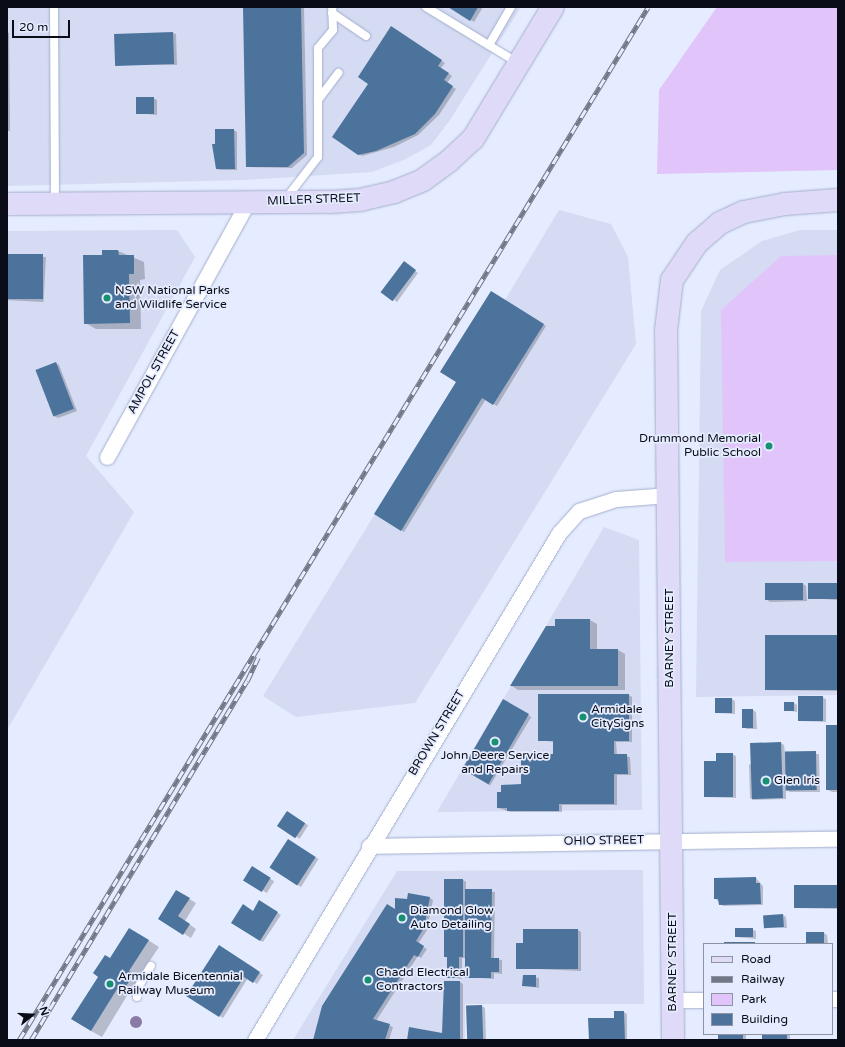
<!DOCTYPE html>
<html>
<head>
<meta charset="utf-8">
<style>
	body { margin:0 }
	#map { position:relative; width:845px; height:1047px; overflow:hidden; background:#e5ecff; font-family:"Varela Round",sans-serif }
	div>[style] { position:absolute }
	.built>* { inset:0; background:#d4dbf3 }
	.green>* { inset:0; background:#e1c5fa }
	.shadow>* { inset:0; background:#0003; transform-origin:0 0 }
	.building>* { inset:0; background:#4c739c; transform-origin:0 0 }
	.roads { filter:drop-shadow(0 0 1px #a3aecc) drop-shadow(0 0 1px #a3aecc) }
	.lane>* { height:8px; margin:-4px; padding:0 4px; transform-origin:4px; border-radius:4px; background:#fff }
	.street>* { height:15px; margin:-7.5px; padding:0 7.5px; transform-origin:7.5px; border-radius:7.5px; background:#fff }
	.secondary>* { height:22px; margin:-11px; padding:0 11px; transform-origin:11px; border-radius:11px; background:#dfdaf7 }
	.rail>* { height:4.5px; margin-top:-2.25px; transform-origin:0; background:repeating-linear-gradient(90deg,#e5ecff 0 9px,#727785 0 18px); box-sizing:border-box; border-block:1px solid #727785 }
	.trees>* { width:12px; height:12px; margin:-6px; border-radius:50%; background:#8b7aa4 }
	.dots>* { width:11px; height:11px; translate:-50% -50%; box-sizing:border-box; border:2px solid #e5ecff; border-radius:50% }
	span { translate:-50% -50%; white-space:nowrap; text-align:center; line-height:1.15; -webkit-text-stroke:3.5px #e5ecff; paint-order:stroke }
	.street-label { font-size:12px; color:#0a0d17 }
	.poi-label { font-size:12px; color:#0a0d17 }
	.left { translate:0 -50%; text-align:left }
	.right { translate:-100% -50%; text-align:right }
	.frame { position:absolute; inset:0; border:8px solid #0a0d17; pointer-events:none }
	.legend { position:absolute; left:703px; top:943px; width:130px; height:92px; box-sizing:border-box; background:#e5ecff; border:1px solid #8d93a2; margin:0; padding:5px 7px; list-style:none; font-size:12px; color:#0a0d17 }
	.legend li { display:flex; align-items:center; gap:8px; height:20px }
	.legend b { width:20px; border:1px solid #8d93a2 }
	.north { position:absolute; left:12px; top:995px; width:40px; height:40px; -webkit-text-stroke:3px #e5ecff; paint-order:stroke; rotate:72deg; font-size:11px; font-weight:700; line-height:16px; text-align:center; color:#0a0d17 }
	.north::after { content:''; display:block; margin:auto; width:14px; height:18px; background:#0a0d17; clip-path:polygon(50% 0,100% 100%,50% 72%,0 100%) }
	.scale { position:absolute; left:12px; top:20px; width:58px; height:18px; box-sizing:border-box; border:2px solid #0a0d17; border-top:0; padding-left:5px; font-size:12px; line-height:14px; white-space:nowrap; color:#0a0d17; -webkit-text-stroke:3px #e5ecff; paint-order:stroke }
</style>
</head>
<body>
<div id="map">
	<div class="built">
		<div style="clip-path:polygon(7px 7px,521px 7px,450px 120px,431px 145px,406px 159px,372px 172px,244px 180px,7px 186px)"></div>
		<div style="clip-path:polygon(559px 210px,611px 224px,628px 257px,636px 344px,415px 703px,296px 717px,263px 696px,456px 382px,440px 372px,491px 291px,505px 300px)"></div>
		<div style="clip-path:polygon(177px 230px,195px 257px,86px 456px,134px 512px,7px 730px,7px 231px)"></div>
		<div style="clip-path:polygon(800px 230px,838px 230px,838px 695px,696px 697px,701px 311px,720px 270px,762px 241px)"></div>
		<div style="clip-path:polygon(604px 527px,639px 540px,642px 810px,437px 812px)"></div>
		<div style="clip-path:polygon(643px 870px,644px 1004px,465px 1004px,465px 1040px,293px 1040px,397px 871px)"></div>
	</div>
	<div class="green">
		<div style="clip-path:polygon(717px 7px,838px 7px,838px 170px,657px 174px,659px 90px)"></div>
		<div style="clip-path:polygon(838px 255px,838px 561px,725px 562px,721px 310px,781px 256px)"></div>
	</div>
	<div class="shadow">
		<div style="clip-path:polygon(244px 7px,304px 7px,307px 155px,292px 168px,247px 167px)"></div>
		<div style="clip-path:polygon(450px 7px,483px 7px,474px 22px)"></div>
		<div style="clip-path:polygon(395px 29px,445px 63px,441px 68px,452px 76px,447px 83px,456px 89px,439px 115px,418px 135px,394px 147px,362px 156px,359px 154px,369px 84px)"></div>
		<div style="clip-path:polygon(7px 32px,9px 33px,10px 131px,7px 131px)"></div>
		<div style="clip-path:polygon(173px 33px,176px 34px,177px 65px,115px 64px)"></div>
		<div style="clip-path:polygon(153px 98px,157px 100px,157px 115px,138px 113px)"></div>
		<div style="clip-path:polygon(234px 130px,237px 132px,237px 170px,220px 170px,217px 169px,216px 145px)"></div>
		<div style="clip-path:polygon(118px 251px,144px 262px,145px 279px,140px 280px,141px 329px,96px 329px,85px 323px,103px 256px)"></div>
		<div style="left:7px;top:255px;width:39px;height:45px;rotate:3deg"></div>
		<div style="clip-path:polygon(407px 264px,418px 273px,397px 302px,394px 300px)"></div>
		<div style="clip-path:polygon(491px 292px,546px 326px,497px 406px,486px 399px,404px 532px,376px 514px,457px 381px)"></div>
		<div style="clip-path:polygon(56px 363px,59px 365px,77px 411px,58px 418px,54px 416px)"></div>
		<div style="clip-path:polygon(766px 584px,803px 584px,806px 586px,807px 601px,770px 602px,767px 600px)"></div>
		<div style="clip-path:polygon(838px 584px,838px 600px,809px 598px)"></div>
		<div style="clip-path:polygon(590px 620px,597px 624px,597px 650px,618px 650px,625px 654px,625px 690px,518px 690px,512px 686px,556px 627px)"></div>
		<div style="clip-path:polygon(838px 636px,838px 691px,766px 690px)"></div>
		<div style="clip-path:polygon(629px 695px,632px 697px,632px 742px,616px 742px,617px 755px,630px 757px,631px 775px,617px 775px,617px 805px,562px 805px,562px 812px,511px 812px,498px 808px,554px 755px,554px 742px,539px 740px)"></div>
		<div style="clip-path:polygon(822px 697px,826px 699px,826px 722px,800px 721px)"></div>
		<div style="clip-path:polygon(732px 699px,735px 701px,735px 714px,716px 713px)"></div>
		<div style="left:503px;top:700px;width:33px;height:80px;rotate:31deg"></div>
		<div style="clip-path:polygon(794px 703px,797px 705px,797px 712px,785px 710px)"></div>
		<div style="clip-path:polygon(753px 710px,756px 712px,757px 729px,747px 729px,743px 727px)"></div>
		<div style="clip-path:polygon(838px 726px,838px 792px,832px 792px,828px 790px)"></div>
		<div style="clip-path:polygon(781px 743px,784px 745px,785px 753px,819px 754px,820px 792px,790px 792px,786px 790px,786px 799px,753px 800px,750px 798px,749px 765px)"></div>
		<div style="clip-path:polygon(732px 754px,736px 756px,736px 798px,705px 797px)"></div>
		<div style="left:287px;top:812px;width:25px;height:16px;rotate:32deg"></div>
		<div style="left:288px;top:840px;width:36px;height:33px;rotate:32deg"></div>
		<div style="left:253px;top:868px;width:25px;height:14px;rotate:32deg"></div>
		<div style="clip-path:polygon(756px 878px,763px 886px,763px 905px,723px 906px,715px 898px)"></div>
		<div style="clip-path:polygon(463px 880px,466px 882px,466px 890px,495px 892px,494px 959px,502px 960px,502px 974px,494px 973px,494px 979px,466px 977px,466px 958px,462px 958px,462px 979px,448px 977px,448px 958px,445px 956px)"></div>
		<div style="clip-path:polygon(838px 886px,838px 909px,795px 908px)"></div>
		<div style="clip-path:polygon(176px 891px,196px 903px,185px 921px,196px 929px,191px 938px,159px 918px)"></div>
		<div style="clip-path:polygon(430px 898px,433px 900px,427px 930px,418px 944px,427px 949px,421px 958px,418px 956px,376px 1021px,393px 1027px,389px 1040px,314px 1040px,396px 910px)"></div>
		<div style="clip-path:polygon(260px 902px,281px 915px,263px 942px,232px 923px,253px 912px)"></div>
		<div style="clip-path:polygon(783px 915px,786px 917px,787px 928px,764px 927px,764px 916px)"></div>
		<div style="clip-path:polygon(578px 930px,581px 932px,581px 971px,517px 968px,524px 944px)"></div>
		<div style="clip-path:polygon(753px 930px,756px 931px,756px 939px,736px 937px)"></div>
		<div style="clip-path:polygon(824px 933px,827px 935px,828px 944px,807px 944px)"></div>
		<div style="clip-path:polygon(140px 935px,159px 947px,139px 977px,144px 980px,133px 997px,128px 994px,102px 1037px,91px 1031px,111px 959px)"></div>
		<div style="clip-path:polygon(219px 947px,263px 975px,257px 984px,248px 978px,223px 1018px,188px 996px)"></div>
		<div style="clip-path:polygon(524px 976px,539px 978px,539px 988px,523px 985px)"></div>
		<div style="clip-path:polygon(460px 982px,463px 984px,463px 1040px,408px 1040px,443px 1035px)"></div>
		<div style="clip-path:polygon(482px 1006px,485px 1008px,486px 1040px,468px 1040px,467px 1007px)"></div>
		<div style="clip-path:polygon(624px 1012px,627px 1014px,627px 1040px,590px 1040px)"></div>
		<div style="left:719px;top:1034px;width:27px;height:6px"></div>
		<div style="left:763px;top:1034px;width:27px;height:6px"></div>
	</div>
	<div class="building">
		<div style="clip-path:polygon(243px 7px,301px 7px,304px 153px,288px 167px,246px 167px)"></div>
		<div style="clip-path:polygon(448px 7px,478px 7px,470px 21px)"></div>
		<div style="clip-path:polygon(391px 26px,442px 60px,438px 66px,449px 73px,444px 80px,453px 86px,435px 114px,415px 134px,376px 151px,358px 155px,332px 137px,368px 84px,358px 77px)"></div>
		<div style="left:173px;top:32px;width:32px;height:59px;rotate:88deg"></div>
		<div style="left:136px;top:97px;width:18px;height:17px"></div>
		<div style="clip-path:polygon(215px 129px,234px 129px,235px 169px,216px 169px,212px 144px,215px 144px)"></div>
		<div style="clip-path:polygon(102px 250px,118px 250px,119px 255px,134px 255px,134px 274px,129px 274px,130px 323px,84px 324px,83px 255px,102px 255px)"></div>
		<div style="left:7px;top:254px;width:36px;height:45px"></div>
		<div style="left:404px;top:261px;width:15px;height:39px;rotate:37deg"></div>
		<div style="clip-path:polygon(491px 291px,544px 324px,493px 405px,482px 398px,401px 531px,374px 514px,456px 382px,440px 372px)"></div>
		<div style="left:56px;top:362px;width:50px;height:22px;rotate:69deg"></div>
		<div style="left:765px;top:583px;width:38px;height:17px"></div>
		<div style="left:808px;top:583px;width:30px;height:16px"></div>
		<div style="clip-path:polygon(555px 619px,590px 619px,590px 649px,618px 649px,618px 686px,510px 686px,546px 626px,555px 626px)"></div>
		<div style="left:838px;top:635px;width:55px;height:73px;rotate:90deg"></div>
		<div style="clip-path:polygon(538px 694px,629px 694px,629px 741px,614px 741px,614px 754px,627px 754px,628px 774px,614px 774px,614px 804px,559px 804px,559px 811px,507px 811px,507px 808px,497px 808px,497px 792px,501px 792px,501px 785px,521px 784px,521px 754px,553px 754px,553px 741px,538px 741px)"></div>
		<div style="left:798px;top:696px;width:25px;height:25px"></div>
		<div style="left:715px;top:698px;width:17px;height:15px"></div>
		<div style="left:503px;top:699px;width:30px;height:81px;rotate:30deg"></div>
		<div style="left:784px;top:702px;width:10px;height:9px"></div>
		<div style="left:742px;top:709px;width:11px;height:19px"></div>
		<div style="left:838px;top:725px;width:65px;height:12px;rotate:90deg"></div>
		<div style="left:781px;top:742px;width:56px;height:31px;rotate:88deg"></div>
		<div style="left:816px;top:751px;width:39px;height:31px;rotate:89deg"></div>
		<div style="clip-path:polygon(716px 753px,733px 753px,733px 797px,704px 797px,704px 761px,716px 761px)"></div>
		<div style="left:287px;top:811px;width:22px;height:18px;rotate:34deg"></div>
		<div style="left:288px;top:839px;width:33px;height:34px;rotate:33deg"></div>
		<div style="left:252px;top:866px;width:22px;height:17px;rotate:32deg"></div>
		<div style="clip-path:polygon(756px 877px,756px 883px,760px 883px,761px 904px,719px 905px,718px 899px,714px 899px,714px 878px)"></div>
		<div style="clip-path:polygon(444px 879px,463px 879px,463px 957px,459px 957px,459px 978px,447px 978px,447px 957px,444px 957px)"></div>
		<div style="left:838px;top:885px;width:23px;height:44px;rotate:90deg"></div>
		<div style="clip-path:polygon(465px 889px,492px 889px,491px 958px,499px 958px,499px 972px,491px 972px,491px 978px,465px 978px)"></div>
		<div style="clip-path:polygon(176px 890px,190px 898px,178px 916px,190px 924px,183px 935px,158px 919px)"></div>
		<div style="clip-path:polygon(408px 893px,430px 897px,424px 928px,416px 941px,424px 946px,418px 957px,414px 955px,373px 1019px,390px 1024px,385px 1040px,313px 1040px,322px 1006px,387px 904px,395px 909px,395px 898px,407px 899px)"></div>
		<div style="clip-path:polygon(259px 900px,278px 912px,260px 941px,231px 923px,243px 904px,253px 911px)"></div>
		<div style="left:783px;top:914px;width:13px;height:20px;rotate:86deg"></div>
		<div style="clip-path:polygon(129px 928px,149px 940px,129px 971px,134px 974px,122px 992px,117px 989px,91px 1031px,71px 1019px,98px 977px,93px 973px,105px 955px,110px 958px)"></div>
		<div style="left:753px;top:928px;width:9px;height:18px;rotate:90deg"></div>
		<div style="clip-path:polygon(523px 929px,578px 929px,578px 969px,516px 969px,516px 943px,523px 943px)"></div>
		<div style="left:806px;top:932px;width:18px;height:12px"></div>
		<div style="left:724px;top:942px;width:31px;height:2px"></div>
		<div style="clip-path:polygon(219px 945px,260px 972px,253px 983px,244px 977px,219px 1017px,186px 996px)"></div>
		<div style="clip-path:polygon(523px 975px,536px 975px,536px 987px,522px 986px)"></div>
		<div style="clip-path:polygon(444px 981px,460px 981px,460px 1040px,407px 1040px,409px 1027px,442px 1033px)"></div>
		<div style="left:482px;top:1005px;width:35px;height:16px;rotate:88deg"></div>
		<div style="clip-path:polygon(614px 1011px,624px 1011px,625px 1040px,589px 1040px,588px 1018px,614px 1018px)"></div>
		<div style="left:718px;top:1034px;width:25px;height:6px"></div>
		<div style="left:762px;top:1034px;width:25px;height:6px"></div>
	</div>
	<div class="roads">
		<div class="lane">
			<div style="left:54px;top:7px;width:196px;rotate:89.7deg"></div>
			<div style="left:426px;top:7px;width:108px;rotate:31.3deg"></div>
			<div style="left:332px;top:13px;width:41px;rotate:34.1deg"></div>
			<div style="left:489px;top:45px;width:44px;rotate:-59.9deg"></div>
			<div style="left:318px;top:100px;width:34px;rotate:-53deg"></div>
			<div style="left:285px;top:200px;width:54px;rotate:-52.5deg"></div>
			<div style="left:318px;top:157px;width:109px;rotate:-90deg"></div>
			<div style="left:318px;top:48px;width:23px;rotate:-50deg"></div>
			<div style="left:333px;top:30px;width:23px;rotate:-92deg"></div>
			<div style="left:137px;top:997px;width:8px;rotate:-90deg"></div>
			<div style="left:137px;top:989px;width:27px;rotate:-59deg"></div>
		</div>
		<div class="street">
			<div style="left:107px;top:457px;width:291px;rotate:-61.1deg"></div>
			<div style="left:369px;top:846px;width:469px;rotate:-0.9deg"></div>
			<div style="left:832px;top:999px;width:6px"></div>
			<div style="left:673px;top:1000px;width:31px"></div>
			<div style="left:255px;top:1040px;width:591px;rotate:-59.05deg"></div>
			<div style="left:559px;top:533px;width:30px;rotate:-48deg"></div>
			<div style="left:579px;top:511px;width:39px;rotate:-18deg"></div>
			<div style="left:616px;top:499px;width:53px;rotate:-4.3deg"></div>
		</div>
		<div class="secondary">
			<div style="left:7px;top:204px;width:323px;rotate:-0.4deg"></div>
			<div style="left:330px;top:202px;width:30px;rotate:-4deg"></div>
			<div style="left:360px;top:200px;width:35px;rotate:-13deg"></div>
			<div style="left:394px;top:192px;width:31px;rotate:-22deg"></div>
			<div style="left:423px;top:180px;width:32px;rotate:-36deg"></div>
			<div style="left:449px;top:161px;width:33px;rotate:-43deg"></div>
			<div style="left:473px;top:139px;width:154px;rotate:-58.8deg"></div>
			<div style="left:673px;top:1040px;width:710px;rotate:-90.56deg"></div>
			<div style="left:666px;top:330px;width:50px;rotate:-83.2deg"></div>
			<div style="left:672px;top:280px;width:45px;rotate:-56deg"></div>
			<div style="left:697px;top:243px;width:30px;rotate:-41deg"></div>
			<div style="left:720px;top:223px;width:26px;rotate:-25deg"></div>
			<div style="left:744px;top:212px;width:42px;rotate:-11deg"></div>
			<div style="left:785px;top:204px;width:53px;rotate:-4.3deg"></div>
		</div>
	</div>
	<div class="rail">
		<div style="left:19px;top:1040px;width:1209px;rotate:-58.66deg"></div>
		<div style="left:31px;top:1040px;width:419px;rotate:-59deg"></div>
		<div style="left:247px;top:681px;width:26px;rotate:-65deg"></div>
	</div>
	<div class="trees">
		<div style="left:136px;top:1022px"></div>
	</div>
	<div class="dots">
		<div style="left:107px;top:298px;background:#189074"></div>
		<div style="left:769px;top:446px;background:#189074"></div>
		<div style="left:583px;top:717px;background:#189074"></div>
		<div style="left:495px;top:742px;background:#189074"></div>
		<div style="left:766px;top:781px;background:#189074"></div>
		<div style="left:402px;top:918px;background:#189074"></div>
		<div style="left:368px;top:980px;background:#189074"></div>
		<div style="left:110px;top:984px;background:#189074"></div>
	</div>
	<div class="street-label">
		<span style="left:314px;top:200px;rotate:-2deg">MILLER STREET</span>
		<span style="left:154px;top:372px;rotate:-61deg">AMPOL STREET</span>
		<span style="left:670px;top:638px;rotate:-90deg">BARNEY STREET</span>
		<span style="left:437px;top:733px;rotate:-59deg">BROWN STREET</span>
		<span style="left:604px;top:841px;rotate:-1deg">OHIO STREET</span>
		<span style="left:673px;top:962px;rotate:-90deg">BARNEY STREET</span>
	</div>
	<div class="poi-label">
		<span class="left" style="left:115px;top:298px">NSW National Parks<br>and Wildlife Service</span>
		<span class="right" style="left:761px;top:446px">Drummond Memorial<br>Public School</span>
		<span class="left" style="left:591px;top:717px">Armidale<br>CitySigns</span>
		<span style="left:495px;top:763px">John Deere Service<br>and Repairs</span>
		<span class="left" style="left:774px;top:781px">Glen Iris</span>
		<span class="left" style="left:410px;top:918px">Diamond Glow<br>Auto Detailing</span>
		<span class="left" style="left:376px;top:980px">Chadd Electrical<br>Contractors</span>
		<span class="left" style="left:118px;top:984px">Armidale Bicentennial<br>Railway Museum</span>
	</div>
	<div class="frame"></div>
	<ul class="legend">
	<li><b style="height:5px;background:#dfdaf7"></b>Road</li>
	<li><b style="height:5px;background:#727785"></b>Railway</li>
	<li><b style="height:11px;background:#e1c5fa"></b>Park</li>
	<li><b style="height:11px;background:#4c739c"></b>Building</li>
	</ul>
	<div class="north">N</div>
	<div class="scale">20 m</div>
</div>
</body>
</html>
